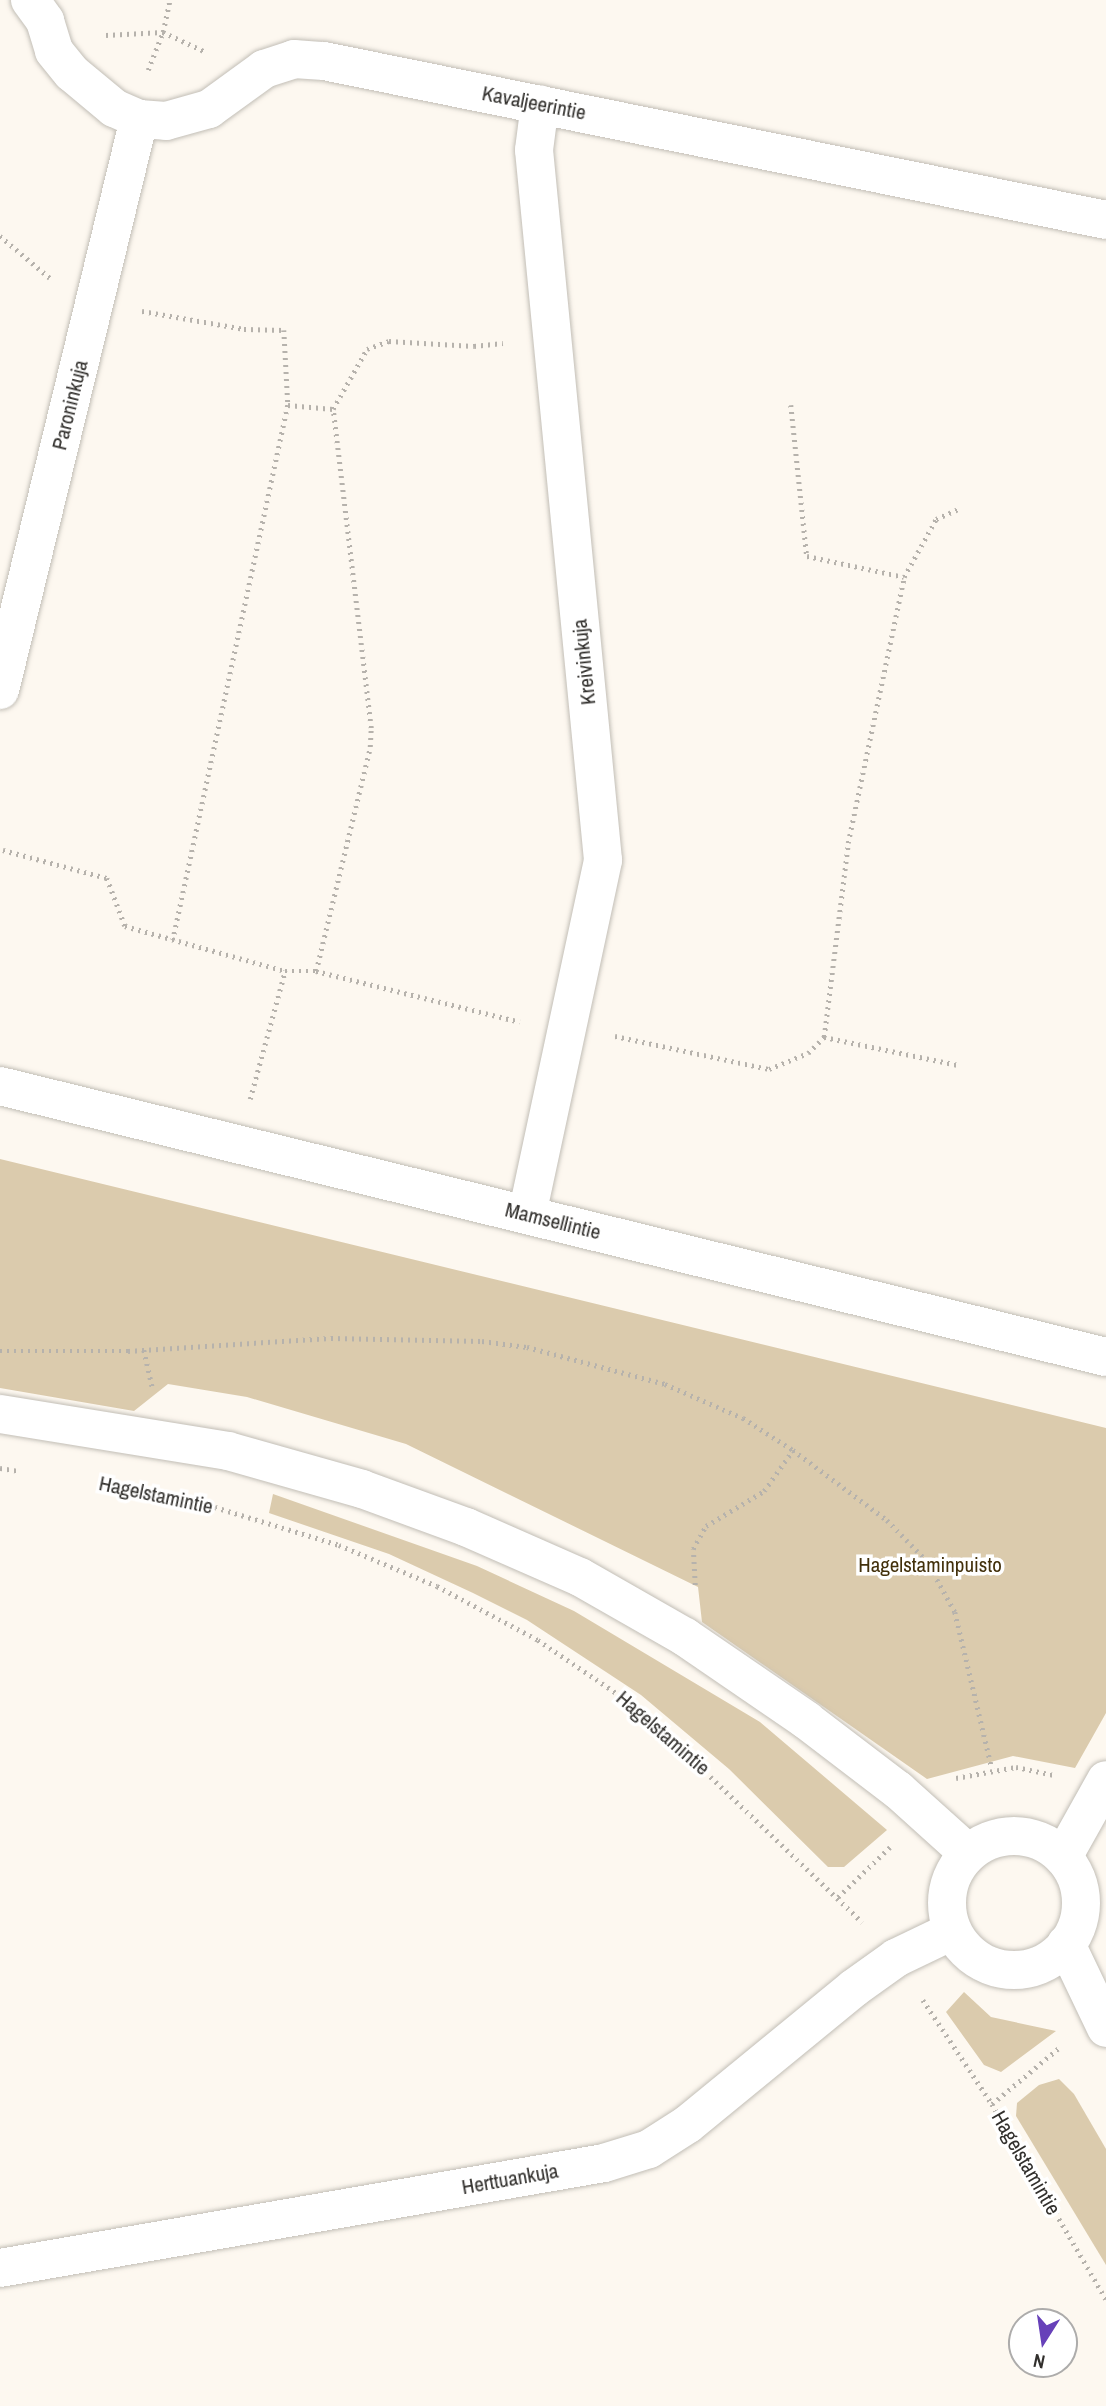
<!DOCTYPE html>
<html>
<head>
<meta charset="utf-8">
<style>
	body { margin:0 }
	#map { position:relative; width:1106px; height:2406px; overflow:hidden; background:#fdf8f0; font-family:"Archivo Narrow",sans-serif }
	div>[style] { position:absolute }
	.green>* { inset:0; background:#dbcbad }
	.path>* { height:4.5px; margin-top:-2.25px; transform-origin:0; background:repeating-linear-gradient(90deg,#b6b2ac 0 2px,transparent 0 7px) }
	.roads { filter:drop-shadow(0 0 2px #c2beb6) drop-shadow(0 0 2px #c2beb6) }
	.street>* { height:38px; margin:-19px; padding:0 19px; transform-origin:19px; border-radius:19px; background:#fff }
	.street>.ring { margin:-19px; padding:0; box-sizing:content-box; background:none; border:38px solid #fff; border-radius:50% }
	span { translate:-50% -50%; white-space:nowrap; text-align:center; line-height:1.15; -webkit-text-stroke:7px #fff; paint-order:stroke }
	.street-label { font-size:21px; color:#32302d }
	.park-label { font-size:21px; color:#42300b }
	.north { position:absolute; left:1008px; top:2308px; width:70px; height:70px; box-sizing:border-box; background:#fff; border:2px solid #adacab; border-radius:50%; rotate:192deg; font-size:19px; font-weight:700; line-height:28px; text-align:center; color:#32302d }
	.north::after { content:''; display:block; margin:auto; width:24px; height:32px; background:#6741b9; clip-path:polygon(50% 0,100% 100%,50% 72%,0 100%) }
</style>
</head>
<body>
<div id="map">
	<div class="green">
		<div style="clip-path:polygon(0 1159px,1106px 1428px,1106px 1713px,1075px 1768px,1013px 1756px,927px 1779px,702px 1622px,698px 1587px,406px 1444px,247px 1397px,168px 1384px,134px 1411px,0 1388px)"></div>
		<div style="clip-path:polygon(273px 1494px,477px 1566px,574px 1611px,760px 1722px,887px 1830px,844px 1867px,828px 1867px,729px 1769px,641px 1695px,527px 1620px,473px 1593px,389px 1554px,269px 1513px)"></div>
		<div style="clip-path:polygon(964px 1992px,991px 2017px,1056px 2031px,1001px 2072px,984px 2065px,946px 2012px)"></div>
		<div style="clip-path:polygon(1059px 2079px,1074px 2094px,1106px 2149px,1106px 2265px,1016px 2116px,1017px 2103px,1039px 2085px)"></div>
	</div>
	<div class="path">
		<div style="left:106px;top:35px;width:57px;rotate:-3deg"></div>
		<div style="left:163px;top:32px;width:33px;rotate:-78deg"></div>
		<div style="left:148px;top:70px;width:41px;rotate:-68.5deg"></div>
		<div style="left:163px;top:32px;width:45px;rotate:24.9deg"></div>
		<div style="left:0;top:236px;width:65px;rotate:40deg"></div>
		<div style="left:142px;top:311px;width:104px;rotate:10deg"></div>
		<div style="left:244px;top:329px;width:40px;rotate:1.4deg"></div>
		<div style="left:284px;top:330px;width:75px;rotate:86.9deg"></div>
		<div style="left:288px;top:405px;width:547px;rotate:102.13deg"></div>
		<div style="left:288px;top:405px;width:45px;rotate:5.1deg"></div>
		<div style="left:791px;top:405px;width:152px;rotate:84deg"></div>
		<div style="left:807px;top:556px;width:99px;rotate:12.2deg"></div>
		<div style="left:3px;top:850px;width:108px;rotate:15.1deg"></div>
		<div style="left:107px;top:878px;width:51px;rotate:69.4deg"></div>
		<div style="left:125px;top:926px;width:166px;rotate:15.7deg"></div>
		<div style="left:285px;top:971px;width:31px"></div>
		<div style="left:316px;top:971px;width:210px;rotate:14deg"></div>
		<div style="left:316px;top:971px;width:230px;rotate:-76.4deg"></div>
		<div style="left:370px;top:747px;width:19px;rotate:-87deg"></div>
		<div style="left:371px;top:728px;width:321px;rotate:-96.8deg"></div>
		<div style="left:333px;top:409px;width:69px;rotate:-60.5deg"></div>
		<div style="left:367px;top:349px;width:23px;rotate:-20deg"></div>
		<div style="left:389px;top:341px;width:85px;rotate:3.4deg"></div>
		<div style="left:474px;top:346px;width:29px;rotate:-6deg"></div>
		<div style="left:615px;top:1036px;width:157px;rotate:12.1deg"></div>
		<div style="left:769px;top:1069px;width:42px;rotate:-22.3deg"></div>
		<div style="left:808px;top:1053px;width:23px;rotate:-45deg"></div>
		<div style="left:824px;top:1037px;width:137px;rotate:11.8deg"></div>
		<div style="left:824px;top:1037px;width:195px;rotate:-82.9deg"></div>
		<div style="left:848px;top:843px;width:272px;rotate:-78.1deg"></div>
		<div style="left:904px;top:577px;width:66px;rotate:-61.1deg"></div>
		<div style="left:936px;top:519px;width:27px;rotate:-24deg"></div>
		<div style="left:250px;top:1099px;width:133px;rotate:-74.7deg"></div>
		<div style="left:144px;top:1350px;width:41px;rotate:77.3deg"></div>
		<div style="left:0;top:1351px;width:128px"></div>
		<div style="left:128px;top:1351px;width:203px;rotate:-3.7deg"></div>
		<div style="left:331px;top:1338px;width:151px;rotate:1.1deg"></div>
		<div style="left:482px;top:1341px;width:45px;rotate:7.6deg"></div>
		<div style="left:527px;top:1347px;width:143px;rotate:15deg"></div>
		<div style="left:665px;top:1384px;width:85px;rotate:23.6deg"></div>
		<div style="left:743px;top:1418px;width:59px;rotate:32.6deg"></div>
		<div style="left:793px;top:1450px;width:117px;rotate:36.7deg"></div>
		<div style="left:887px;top:1520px;width:57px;rotate:45.7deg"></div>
		<div style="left:927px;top:1561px;width:58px;rotate:61.2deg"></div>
		<div style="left:955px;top:1612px;width:161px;rotate:76.7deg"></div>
		<div style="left:0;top:1468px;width:20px;rotate:9deg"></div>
		<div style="left:111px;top:1486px;width:106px;rotate:11.4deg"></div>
		<div style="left:215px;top:1507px;width:130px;rotate:17deg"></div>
		<div style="left:339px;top:1545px;width:106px;rotate:22.7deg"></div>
		<div style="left:437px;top:1586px;width:115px;rotate:28.1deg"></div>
		<div style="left:538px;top:1640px;width:123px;rotate:34.1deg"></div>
		<div style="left:640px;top:1709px;width:308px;rotate:43.8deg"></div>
		<div style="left:695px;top:1585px;width:36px;rotate:-93deg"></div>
		<div style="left:693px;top:1549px;width:26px;rotate:-61deg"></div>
		<div style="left:706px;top:1526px;width:68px;rotate:-31.1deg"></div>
		<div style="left:764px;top:1491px;width:50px;rotate:-54.7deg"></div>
		<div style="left:956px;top:1778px;width:61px;rotate:-10.4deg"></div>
		<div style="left:1016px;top:1767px;width:38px;rotate:12deg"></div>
		<div style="left:838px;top:1897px;width:72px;rotate:-43.9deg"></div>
		<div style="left:923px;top:2000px;width:125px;rotate:56.4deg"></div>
		<div style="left:992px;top:2104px;width:226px;rotate:59.7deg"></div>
		<div style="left:992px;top:2104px;width:90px;rotate:-40deg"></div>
	</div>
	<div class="roads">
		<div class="street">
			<div style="left:30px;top:0;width:26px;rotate:54deg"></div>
			<div style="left:45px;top:21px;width:31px;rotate:73deg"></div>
			<div style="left:54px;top:51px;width:28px;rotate:51deg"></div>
			<div style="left:72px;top:73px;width:55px;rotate:39.8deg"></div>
			<div style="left:114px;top:108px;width:27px;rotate:24deg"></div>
			<div style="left:139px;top:119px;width:27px;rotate:4deg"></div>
			<div style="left:166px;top:121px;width:45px;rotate:-15.6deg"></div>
			<div style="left:209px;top:109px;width:68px;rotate:-36deg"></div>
			<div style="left:264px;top:69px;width:32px;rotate:-18deg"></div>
			<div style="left:294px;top:59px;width:30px;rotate:4deg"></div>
			<div style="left:324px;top:61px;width:798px;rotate:11.49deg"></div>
			<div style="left:0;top:690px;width:588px;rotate:-76.32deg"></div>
			<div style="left:0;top:1086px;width:1139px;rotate:13.77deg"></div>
			<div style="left:527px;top:1215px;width:363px;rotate:-77.9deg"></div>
			<div style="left:603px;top:860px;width:713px;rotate:-95.55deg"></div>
			<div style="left:534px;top:150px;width:46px;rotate:-82.6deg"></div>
			<div style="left:0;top:1414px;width:231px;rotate:9.2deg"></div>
			<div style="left:228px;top:1451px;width:139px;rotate:15.8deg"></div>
			<div style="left:362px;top:1489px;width:111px;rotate:20.1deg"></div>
			<div style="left:466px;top:1527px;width:124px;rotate:23.7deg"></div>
			<div style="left:580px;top:1577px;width:121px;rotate:29.7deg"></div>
			<div style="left:685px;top:1637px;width:147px;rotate:34.4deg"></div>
			<div style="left:806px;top:1720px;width:116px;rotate:37.3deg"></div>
			<div style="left:898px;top:1790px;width:94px;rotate:42deg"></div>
			<div class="ring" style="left:947px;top:1836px;width:96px;height:96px"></div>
			<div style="left:1063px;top:1857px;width:88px;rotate:-60.8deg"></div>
			<div style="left:1066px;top:1944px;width:93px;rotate:64.5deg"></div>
			<div style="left:0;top:2268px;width:613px;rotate:-9.86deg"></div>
			<div style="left:604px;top:2163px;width:47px;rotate:-17.3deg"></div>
			<div style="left:649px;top:2149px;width:46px;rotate:-32.7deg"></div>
			<div style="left:688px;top:2124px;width:215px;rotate:-39.3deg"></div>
			<div style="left:854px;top:1988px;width:52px;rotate:-35.5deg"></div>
			<div style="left:896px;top:1958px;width:62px;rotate:-25.7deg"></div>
		</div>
	</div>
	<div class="street-label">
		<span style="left:534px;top:103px;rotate:11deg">Kavaljeerintie</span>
		<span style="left:70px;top:405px;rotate:-76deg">Paroninkuja</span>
		<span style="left:584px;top:662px;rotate:-96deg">Kreivinkuja</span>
		<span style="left:553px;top:1221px;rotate:14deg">Mamsellintie</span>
		<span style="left:156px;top:1495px;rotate:12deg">Hagelstamintie</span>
		<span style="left:663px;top:1733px;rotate:41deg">Hagelstamintie</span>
		<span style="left:1026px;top:2163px;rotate:60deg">Hagelstamintie</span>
		<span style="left:510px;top:2179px;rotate:-10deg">Herttuankuja</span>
	</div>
	<div class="park-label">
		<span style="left:930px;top:1565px">Hagelstaminpuisto</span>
	</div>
	<div class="north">N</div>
</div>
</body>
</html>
